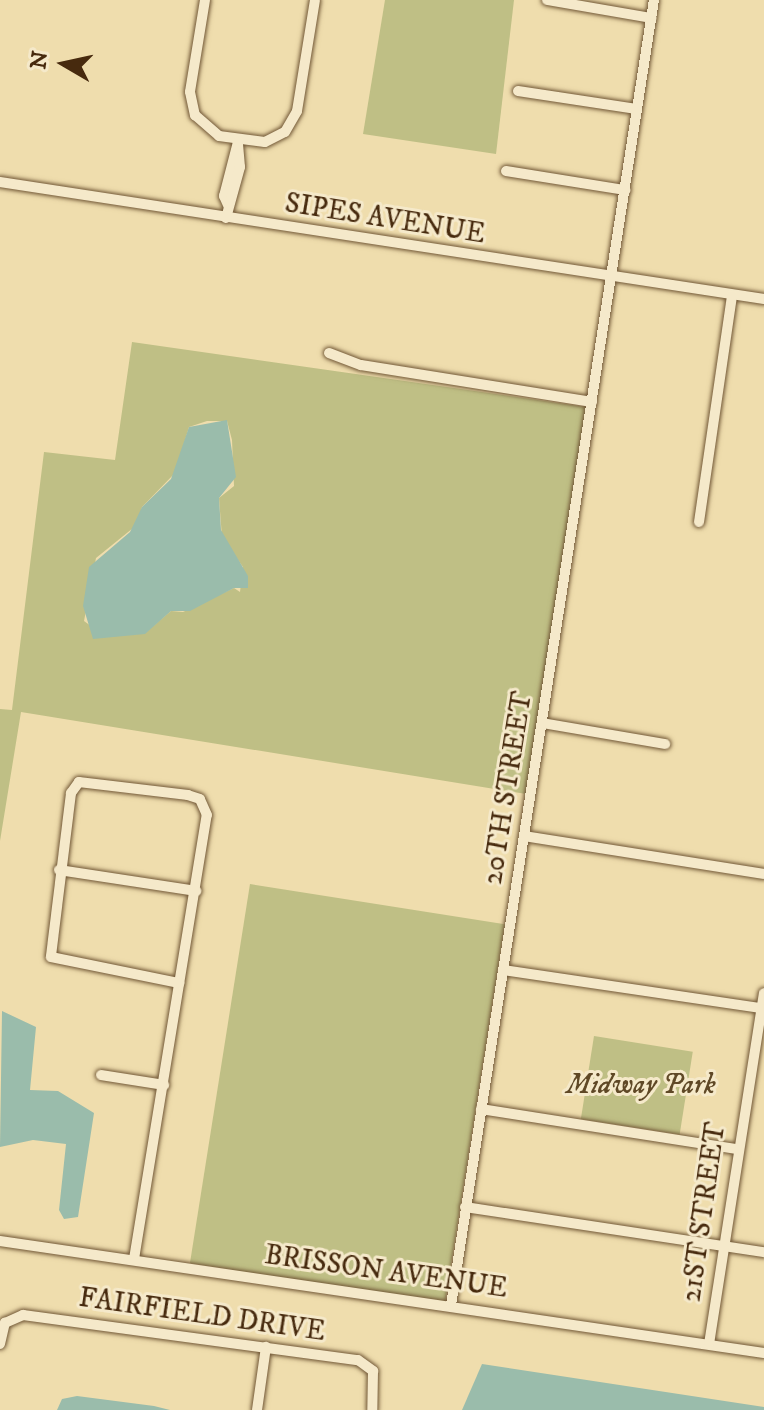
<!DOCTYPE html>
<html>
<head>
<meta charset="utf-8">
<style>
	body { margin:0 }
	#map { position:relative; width:764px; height:1410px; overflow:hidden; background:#efddad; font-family:"IM FELL DW Pica",serif }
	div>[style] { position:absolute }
	.green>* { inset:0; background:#bfbf85; transform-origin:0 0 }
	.water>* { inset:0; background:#9abcab }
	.roads { filter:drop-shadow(0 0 2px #715736) drop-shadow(0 0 2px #715736) }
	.minor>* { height:10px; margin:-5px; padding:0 5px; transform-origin:5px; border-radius:5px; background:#f5e9ca }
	span { translate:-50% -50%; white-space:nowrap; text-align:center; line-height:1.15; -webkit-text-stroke:6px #f5e9ca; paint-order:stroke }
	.street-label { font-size:28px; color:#472a0e }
	.park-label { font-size:28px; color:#5f4826; font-style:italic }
	.north { position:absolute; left:24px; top:24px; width:80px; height:80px; -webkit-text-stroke:6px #f5e9ca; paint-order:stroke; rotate:279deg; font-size:22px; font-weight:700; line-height:32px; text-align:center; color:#472a0e }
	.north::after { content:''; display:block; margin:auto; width:28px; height:36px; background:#472a0e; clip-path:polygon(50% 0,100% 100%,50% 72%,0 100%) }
</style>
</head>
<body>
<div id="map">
	<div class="green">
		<div style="clip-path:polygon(385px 0,514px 0,496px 154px,363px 134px)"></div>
		<div style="clip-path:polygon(evenodd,132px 342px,586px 407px,526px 794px,21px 712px,0 841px,0 709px,12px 710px,44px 452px,115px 460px,132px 342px,207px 421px,227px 421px,232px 440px,234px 486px,219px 498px,222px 537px,243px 567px,240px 592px,234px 588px,183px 612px,171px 611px,145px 633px,106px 637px,84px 621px,96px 558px,138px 524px,142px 507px,175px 473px,189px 427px,207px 421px)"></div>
		<div style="left:250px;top:884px;width:258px;height:384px;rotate:9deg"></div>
		<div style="left:594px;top:1036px;width:100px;height:84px;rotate:9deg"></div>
	</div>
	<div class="water">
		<div style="clip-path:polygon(227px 420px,236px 477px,219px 498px,221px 530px,248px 576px,248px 588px,234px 588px,190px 611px,171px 611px,145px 634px,93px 639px,83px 606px,89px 567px,130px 532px,142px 507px,171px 479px,189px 427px)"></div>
		<div style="clip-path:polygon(2px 1011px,36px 1027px,30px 1090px,58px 1091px,94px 1113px,78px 1217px,64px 1219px,59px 1210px,66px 1144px,33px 1140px,0 1147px)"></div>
		<div style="clip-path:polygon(482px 1364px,764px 1407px,764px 1410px,462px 1410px)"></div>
		<div style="clip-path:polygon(77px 1396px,154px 1406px,170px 1410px,57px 1410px,62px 1399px)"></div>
	</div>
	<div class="roads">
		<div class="minor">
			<div style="left:205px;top:0;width:93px;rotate:99.3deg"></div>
			<div style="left:190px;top:92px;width:24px;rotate:78deg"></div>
			<div style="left:195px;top:115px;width:32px;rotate:41deg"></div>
			<div style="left:219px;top:136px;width:46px;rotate:7.4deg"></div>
			<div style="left:265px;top:142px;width:22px;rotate:-27deg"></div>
			<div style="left:285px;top:132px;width:24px;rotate:-60deg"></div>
			<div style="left:297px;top:111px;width:112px;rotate:-80.8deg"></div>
			<div style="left:547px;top:0;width:106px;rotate:9.8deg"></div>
			<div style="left:518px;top:91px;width:120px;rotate:8.6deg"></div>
			<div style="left:506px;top:171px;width:121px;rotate:9.1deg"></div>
			<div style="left:0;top:182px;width:773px;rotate:8.71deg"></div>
			<div style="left:228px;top:205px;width:10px;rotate:-114deg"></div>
			<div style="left:224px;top:196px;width:56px;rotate:-75.5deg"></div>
			<div style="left:226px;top:218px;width:53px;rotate:-74.6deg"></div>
			<div style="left:240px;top:167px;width:25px;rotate:-95deg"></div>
			<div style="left:329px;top:353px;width:34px;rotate:21deg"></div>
			<div style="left:361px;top:365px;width:234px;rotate:9.1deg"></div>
			<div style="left:699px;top:522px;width:229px;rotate:-81.7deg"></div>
			<div style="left:542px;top:723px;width:125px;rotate:9.7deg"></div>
			<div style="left:524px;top:836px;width:243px;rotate:9deg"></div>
			<div style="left:59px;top:870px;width:139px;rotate:8.7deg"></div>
			<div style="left:503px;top:970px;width:261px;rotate:8.4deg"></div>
			<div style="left:101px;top:1075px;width:64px;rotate:9deg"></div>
			<div style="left:481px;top:1109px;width:259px;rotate:8.9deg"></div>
			<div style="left:465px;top:1207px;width:302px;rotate:8.6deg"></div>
			<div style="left:0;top:1241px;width:772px;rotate:8.34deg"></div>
			<div style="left:134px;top:1259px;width:450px;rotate:-80.7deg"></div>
			<div style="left:207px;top:815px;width:17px;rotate:-114deg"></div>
			<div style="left:200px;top:799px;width:13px;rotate:-162deg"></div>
			<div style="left:188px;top:795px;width:110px;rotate:-173.2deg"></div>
			<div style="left:79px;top:782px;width:14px;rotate:126deg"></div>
			<div style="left:71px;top:793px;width:165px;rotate:97deg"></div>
			<div style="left:51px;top:957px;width:131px;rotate:11.5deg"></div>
			<div style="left:451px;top:1305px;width:1321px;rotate:-81.16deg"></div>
			<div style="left:0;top:1344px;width:22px;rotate:-77deg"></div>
			<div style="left:5px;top:1323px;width:20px;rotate:-24deg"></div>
			<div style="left:23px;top:1315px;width:338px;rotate:7.7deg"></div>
			<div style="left:358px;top:1360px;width:19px;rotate:36deg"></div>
			<div style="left:373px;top:1371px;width:39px;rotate:91deg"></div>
			<div style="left:709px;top:1344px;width:355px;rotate:-81.1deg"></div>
			<div style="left:257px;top:1410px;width:64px;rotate:-81.9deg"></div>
		</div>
	</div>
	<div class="street-label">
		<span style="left:385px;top:219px;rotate:9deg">SIPES AVENUE</span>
		<span style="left:508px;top:788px;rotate:-81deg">20TH STREET</span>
		<span style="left:704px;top:1212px;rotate:-82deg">21ST STREET</span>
		<span style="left:386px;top:1272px;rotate:8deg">BRISSON AVENUE</span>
		<span style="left:202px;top:1315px;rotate:8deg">FAIRFIELD DRIVE</span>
	</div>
	<div class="park-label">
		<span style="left:641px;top:1085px">Midway Park</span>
	</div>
	<div class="north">N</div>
</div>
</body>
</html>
